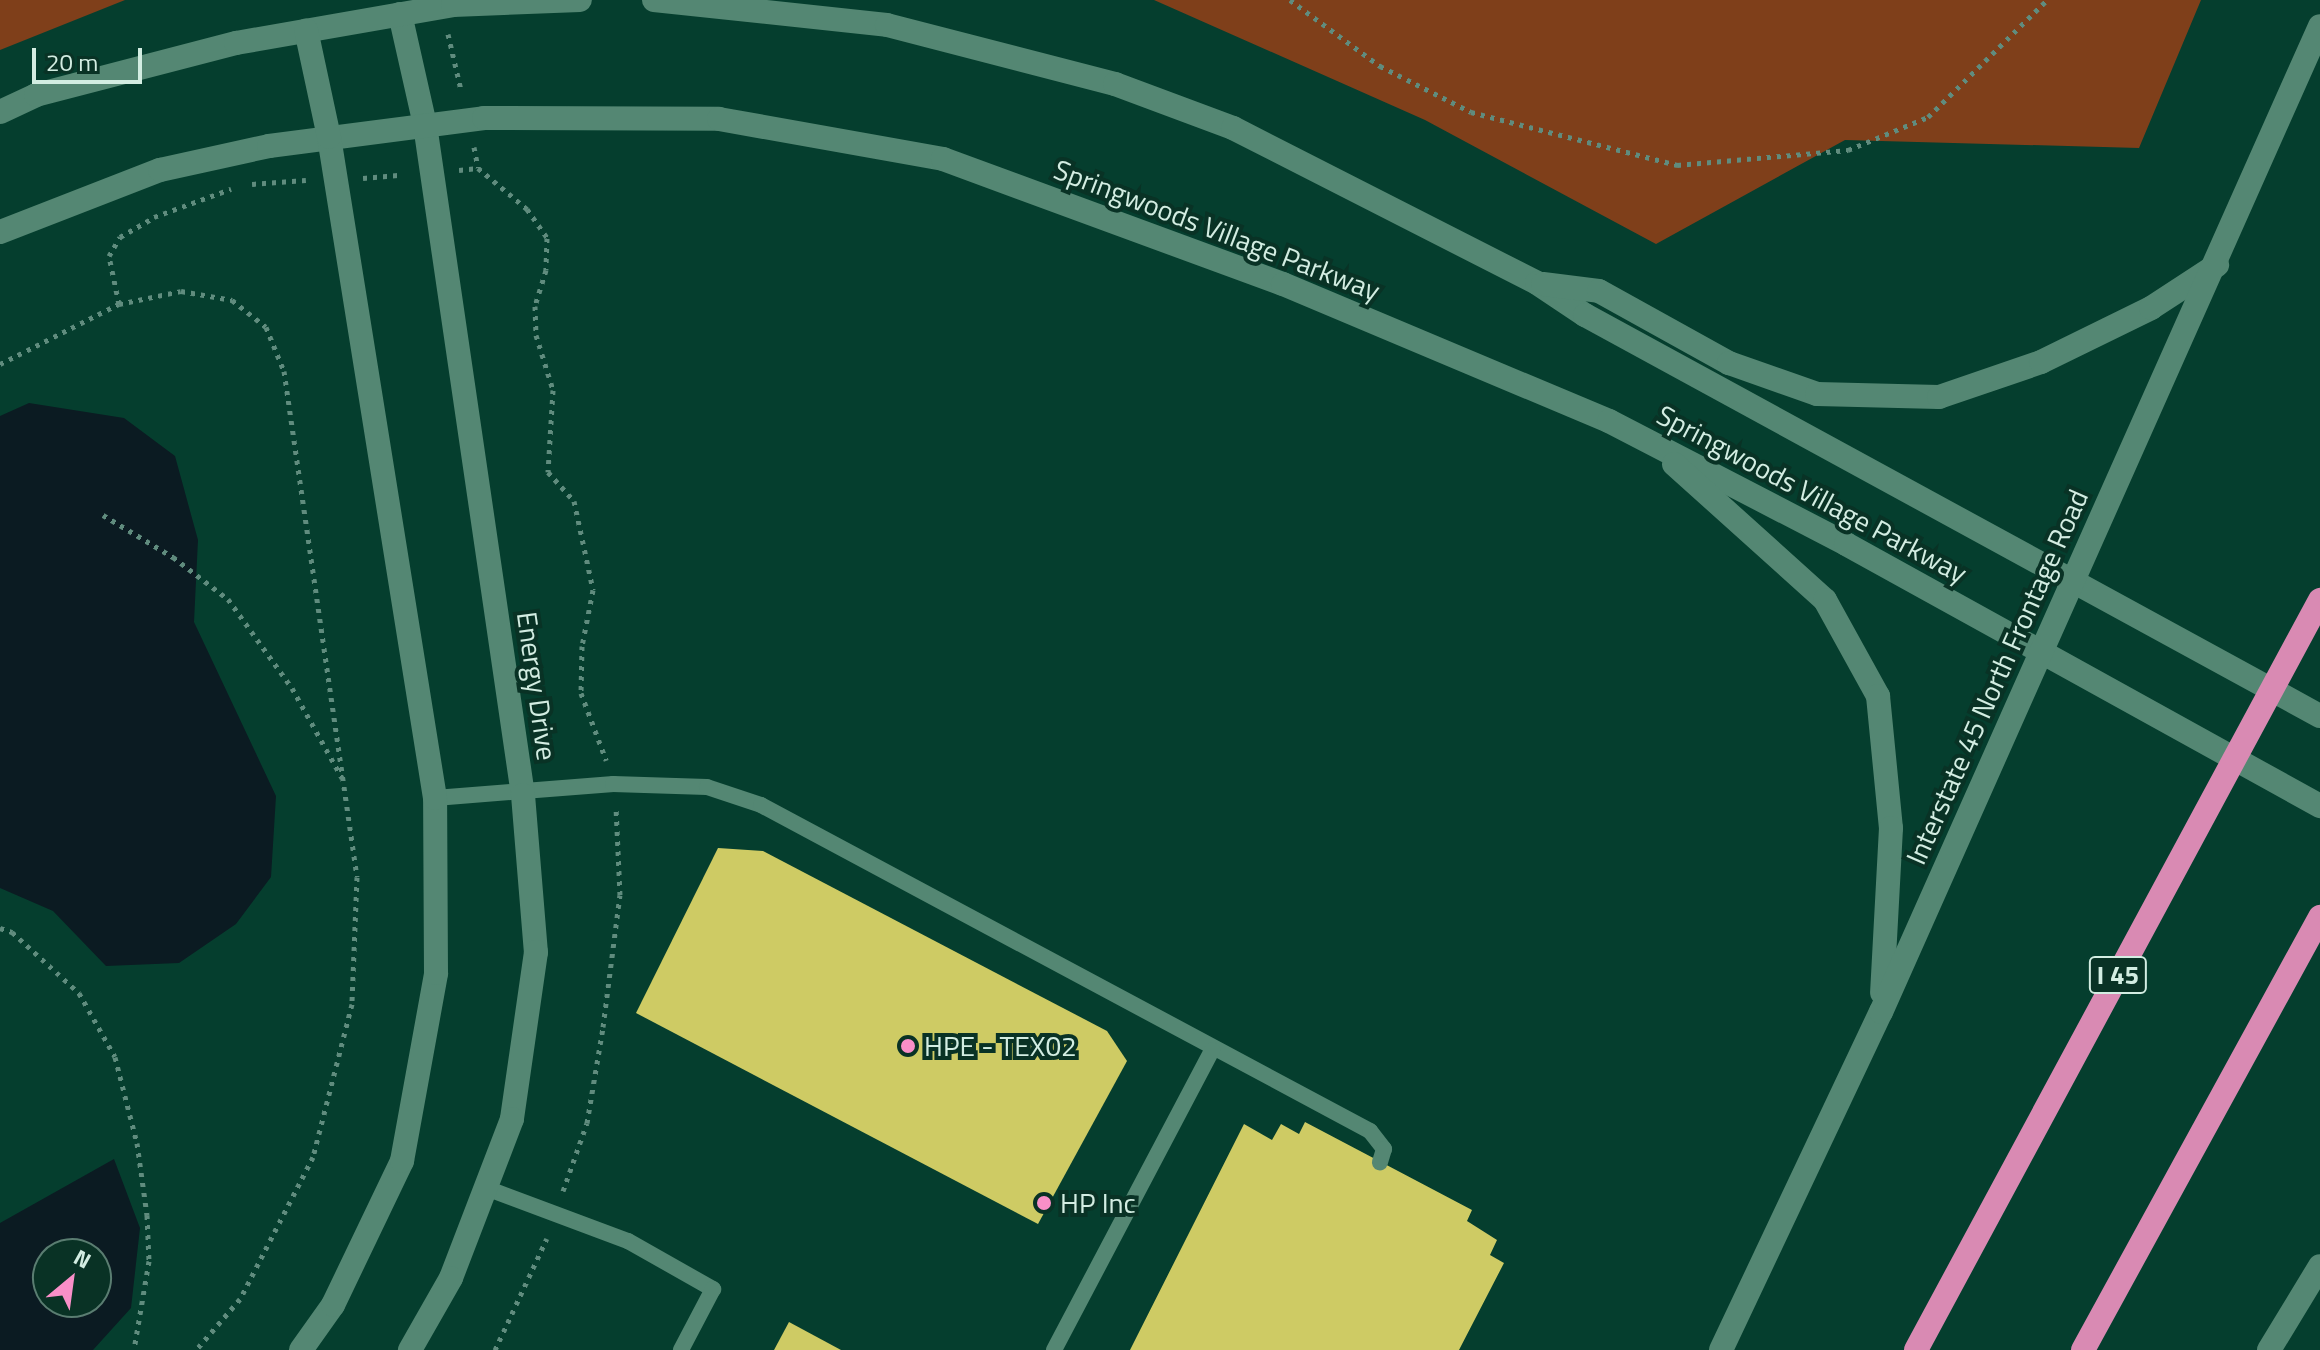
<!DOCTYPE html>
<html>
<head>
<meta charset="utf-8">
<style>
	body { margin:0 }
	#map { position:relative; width:2320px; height:1350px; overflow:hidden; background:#053e2e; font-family:"Titillium Web",sans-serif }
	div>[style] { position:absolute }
	.green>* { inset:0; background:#7f3f1a }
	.water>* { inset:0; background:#0b1b22 }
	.building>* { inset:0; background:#cecb64 }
	.path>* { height:5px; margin-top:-2.5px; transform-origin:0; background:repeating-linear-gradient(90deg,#608c7e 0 4px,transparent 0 10px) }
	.lane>* { height:16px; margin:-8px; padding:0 8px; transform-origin:8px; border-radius:8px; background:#548773 }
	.secondary>* { height:24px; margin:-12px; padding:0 12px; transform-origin:12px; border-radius:12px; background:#548773 }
	.highway>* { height:24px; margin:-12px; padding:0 12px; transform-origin:12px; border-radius:12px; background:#d98ab3 }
	.dots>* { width:22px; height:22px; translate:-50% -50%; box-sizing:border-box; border:4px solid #093225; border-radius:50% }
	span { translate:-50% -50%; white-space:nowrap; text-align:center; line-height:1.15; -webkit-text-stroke:8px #093225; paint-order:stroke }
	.shield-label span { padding:2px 6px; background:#093225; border:2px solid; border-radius:6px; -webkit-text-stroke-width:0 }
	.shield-label { font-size:26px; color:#d3ede2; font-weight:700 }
	.street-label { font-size:28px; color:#d3ede2 }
	.poi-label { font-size:28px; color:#d3ede2 }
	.left { translate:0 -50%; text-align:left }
	.north { position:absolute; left:32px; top:1238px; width:80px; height:80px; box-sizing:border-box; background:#093225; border:2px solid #5a7d71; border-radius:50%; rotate:29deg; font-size:22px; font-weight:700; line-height:32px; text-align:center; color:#d3ede2 }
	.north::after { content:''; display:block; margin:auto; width:28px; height:36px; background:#f98fc8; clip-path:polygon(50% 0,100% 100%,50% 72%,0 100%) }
	.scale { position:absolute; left:32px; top:48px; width:110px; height:36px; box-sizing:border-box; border:4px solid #d3ede2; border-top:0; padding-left:10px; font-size:24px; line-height:28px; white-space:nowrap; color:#d3ede2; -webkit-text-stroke:6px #093225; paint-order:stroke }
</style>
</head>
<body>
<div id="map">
	<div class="green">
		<div style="clip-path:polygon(0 0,125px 0,0 50px)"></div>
		<div style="clip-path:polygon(1154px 0,2201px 0,2139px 148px,1845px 140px,1656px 244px,1425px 120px)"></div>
	</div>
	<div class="water">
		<div style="clip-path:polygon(29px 403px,124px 418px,175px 456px,198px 540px,194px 622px,276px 796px,271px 877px,236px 924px,179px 963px,106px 966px,53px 911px,0 888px,0 416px)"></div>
		<div style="clip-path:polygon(evenodd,114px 1159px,140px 1228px,131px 1308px,93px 1350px,0 1350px,0 1223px,114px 1159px,96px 1254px,96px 1302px,48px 1302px,48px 1254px,96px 1254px)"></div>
	</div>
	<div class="building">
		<div style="clip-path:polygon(718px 848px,763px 851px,1107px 1031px,1127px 1061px,1038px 1224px,636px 1013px)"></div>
		<div style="clip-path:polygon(1305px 1122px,1472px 1210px,1467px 1221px,1497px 1240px,1490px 1255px,1504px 1263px,1459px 1350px,1130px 1350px,1244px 1124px,1272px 1140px,1281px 1124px,1299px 1134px)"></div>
		<div style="clip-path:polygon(789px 1322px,841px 1350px,774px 1350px)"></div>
	</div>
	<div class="path">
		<div style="left:1290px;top:0;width:112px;rotate:36.3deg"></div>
		<div style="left:1380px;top:66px;width:102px;rotate:26.8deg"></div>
		<div style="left:1471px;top:112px;width:213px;rotate:14.4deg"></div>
		<div style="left:1677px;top:165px;width:172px;rotate:-5deg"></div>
		<div style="left:1848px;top:150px;width:87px;rotate:-22.4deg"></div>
		<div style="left:1928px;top:117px;width:167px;rotate:-44.5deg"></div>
		<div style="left:448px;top:34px;width:57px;rotate:76.9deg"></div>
		<div style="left:474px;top:147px;width:21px;rotate:79deg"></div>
		<div style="left:478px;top:168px;width:64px;rotate:39.9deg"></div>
		<div style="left:527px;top:209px;width:35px;rotate:55deg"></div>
		<div style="left:547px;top:238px;width:32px;rotate:92deg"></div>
		<div style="left:546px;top:270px;width:38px;rotate:107deg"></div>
		<div style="left:535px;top:306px;width:29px;rotate:88deg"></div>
		<div style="left:536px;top:335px;width:58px;rotate:72.8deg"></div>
		<div style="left:553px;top:390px;width:82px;rotate:93.5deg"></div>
		<div style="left:548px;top:472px;width:39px;rotate:48deg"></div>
		<div style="left:574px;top:501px;width:91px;rotate:77.9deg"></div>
		<div style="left:593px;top:590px;width:57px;rotate:101.1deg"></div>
		<div style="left:582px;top:646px;width:47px;rotate:91.2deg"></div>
		<div style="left:581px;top:693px;width:72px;rotate:69.5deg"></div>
		<div style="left:459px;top:170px;width:19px;rotate:-6deg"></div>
		<div style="left:363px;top:178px;width:38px;rotate:-5deg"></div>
		<div style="left:252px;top:184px;width:54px;rotate:-4.2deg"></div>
		<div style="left:119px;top:304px;width:49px;rotate:-101.8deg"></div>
		<div style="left:109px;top:256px;width:22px;rotate:-60deg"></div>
		<div style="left:120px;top:237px;width:39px;rotate:-30deg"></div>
		<div style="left:154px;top:217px;width:82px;rotate:-20deg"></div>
		<div style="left:0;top:364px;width:133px;rotate:-26.8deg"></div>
		<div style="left:119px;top:304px;width:63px;rotate:-11.8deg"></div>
		<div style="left:181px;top:291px;width:52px;rotate:10deg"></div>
		<div style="left:232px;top:300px;width:43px;rotate:38.5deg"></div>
		<div style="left:266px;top:327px;width:48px;rotate:67.8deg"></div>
		<div style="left:284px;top:371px;width:511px;rotate:81.79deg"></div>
		<div style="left:357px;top:877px;width:127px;rotate:92.3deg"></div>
		<div style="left:352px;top:1004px;width:158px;rotate:104.3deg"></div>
		<div style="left:313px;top:1157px;width:160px;rotate:117.2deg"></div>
		<div style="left:240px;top:1299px;width:67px;rotate:130.8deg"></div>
		<div style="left:103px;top:515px;width:82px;rotate:31deg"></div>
		<div style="left:173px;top:557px;width:69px;rotate:37.4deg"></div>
		<div style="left:228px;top:599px;width:110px;rotate:54.3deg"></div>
		<div style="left:292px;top:688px;width:103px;rotate:60.9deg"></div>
		<div style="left:0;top:928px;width:13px;rotate:18deg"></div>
		<div style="left:12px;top:932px;width:91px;rotate:42.3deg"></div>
		<div style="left:79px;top:993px;width:73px;rotate:60.6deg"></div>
		<div style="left:115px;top:1057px;width:89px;rotate:75.7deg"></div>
		<div style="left:137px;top:1143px;width:73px;rotate:82.1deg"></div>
		<div style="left:147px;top:1215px;width:46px;rotate:87.5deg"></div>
		<div style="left:149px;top:1261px;width:90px;rotate:99.6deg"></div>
		<div style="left:563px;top:1191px;width:72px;rotate:-70.6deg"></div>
		<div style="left:587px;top:1123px;width:97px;rotate:-80.5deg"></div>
		<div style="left:603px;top:1027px;width:133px;rotate:-82.7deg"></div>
		<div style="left:620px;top:895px;width:87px;rotate:-92.6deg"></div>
		<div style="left:495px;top:1350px;width:123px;rotate:-65.1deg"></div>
	</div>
	<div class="lane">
		<div style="left:435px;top:798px;width:179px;rotate:-4.5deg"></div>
		<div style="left:613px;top:784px;width:94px;rotate:1.8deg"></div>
		<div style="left:707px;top:787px;width:57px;rotate:18.4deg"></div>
		<div style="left:761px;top:805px;width:691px;rotate:28.16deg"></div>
		<div style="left:1370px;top:1131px;width:23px;rotate:52deg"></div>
		<div style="left:1384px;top:1149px;width:14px;rotate:107deg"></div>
		<div style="left:486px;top:1188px;width:152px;rotate:20.5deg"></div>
		<div style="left:628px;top:1241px;width:98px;rotate:29.5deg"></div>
		<div style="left:713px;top:1289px;width:69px;rotate:117.7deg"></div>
		<div style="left:1054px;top:1350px;width:339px;rotate:-62.2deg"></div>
	</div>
	<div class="secondary">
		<div style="left:654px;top:0;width:234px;rotate:6.1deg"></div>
		<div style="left:887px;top:25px;width:236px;rotate:14.5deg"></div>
		<div style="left:1115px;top:84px;width:126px;rotate:20.4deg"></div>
		<div style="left:1233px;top:128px;width:341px;rotate:27deg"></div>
		<div style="left:1537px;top:283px;width:58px;rotate:33.7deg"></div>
		<div style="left:1585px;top:315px;width:837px;rotate:28.62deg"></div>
		<div style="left:400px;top:14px;width:114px;rotate:77.3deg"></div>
		<div style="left:425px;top:125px;width:677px;rotate:81.68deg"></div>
		<div style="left:523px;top:795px;width:158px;rotate:85.3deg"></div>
		<div style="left:536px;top:952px;width:169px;rotate:98.2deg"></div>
		<div style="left:512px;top:1119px;width:170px;rotate:111deg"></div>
		<div style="left:451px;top:1278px;width:83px;rotate:119.7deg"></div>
		<div style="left:0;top:112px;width:40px;rotate:-25deg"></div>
		<div style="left:36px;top:95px;width:207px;rotate:-14.6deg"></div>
		<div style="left:236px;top:43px;width:220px;rotate:-9.9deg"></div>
		<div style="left:453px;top:5px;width:127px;rotate:-2.3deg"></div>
		<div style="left:0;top:232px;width:172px;rotate:-21.2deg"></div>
		<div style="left:160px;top:170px;width:112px;rotate:-12.4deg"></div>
		<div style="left:269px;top:146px;width:217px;rotate:-7.4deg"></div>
		<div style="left:484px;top:118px;width:235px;rotate:0.2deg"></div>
		<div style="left:719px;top:119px;width:228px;rotate:10.1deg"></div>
		<div style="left:943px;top:159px;width:362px;rotate:20.2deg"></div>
		<div style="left:1283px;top:284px;width:354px;rotate:22.8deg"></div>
		<div style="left:1609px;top:421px;width:267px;rotate:27.4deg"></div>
		<div style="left:1846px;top:544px;width:542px;rotate:28.93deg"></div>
		<div style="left:1543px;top:284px;width:56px;rotate:7.1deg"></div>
		<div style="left:1599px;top:291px;width:149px;rotate:29deg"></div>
		<div style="left:1729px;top:363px;width:93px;rotate:19.4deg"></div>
		<div style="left:1817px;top:394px;width:122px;rotate:1.4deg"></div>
		<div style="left:1939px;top:397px;width:108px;rotate:-18.9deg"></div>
		<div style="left:2041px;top:362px;width:123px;rotate:-26.1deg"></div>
		<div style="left:2151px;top:308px;width:79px;rotate:-33.1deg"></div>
		<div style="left:1674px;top:464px;width:203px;rotate:42deg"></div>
		<div style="left:1825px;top:600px;width:110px;rotate:61.1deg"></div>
		<div style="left:1878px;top:696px;width:133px;rotate:84.4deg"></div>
		<div style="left:1891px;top:828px;width:165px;rotate:93.1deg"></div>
		<div style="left:301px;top:1350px;width:55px;rotate:-54.6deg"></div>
		<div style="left:333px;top:1305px;width:160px;rotate:-64.4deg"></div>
		<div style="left:402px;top:1161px;width:191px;rotate:-79.7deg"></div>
		<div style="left:436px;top:973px;width:175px;rotate:-90.3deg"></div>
		<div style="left:435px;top:798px;width:669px;rotate:-99.11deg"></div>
		<div style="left:329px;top:137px;width:109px;rotate:-102.1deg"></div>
		<div style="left:1721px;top:1350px;width:374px;rotate:-64.7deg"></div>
		<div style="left:1881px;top:1012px;width:1079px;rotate:-66deg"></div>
		<div style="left:2269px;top:1350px;width:98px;rotate:-58.7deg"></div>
	</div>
	<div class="highway">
		<div style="left:1916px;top:1350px;width:852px;rotate:-61.69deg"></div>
		<div style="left:2083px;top:1350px;width:494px;rotate:-61.3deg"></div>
	</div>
	<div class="dots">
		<div style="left:908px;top:1046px;background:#f98fc8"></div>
		<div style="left:1044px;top:1203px;background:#f98fc8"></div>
	</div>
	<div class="shield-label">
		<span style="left:2118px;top:975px">I 45</span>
	</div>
	<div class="street-label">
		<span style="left:1217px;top:230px;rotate:21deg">Springwoods Village Parkway</span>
		<span style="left:1812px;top:494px;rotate:28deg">Springwoods Village Parkway</span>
		<span style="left:1997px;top:677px;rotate:-66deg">Interstate 45 North Frontage Road</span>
		<span style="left:537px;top:686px;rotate:82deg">Energy Drive</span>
	</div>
	<div class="poi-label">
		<span class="left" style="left:924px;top:1046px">HPE - TEX02</span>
		<span class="left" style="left:1060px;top:1203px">HP Inc</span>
	</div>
	<div class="north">N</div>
	<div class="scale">20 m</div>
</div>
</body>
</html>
